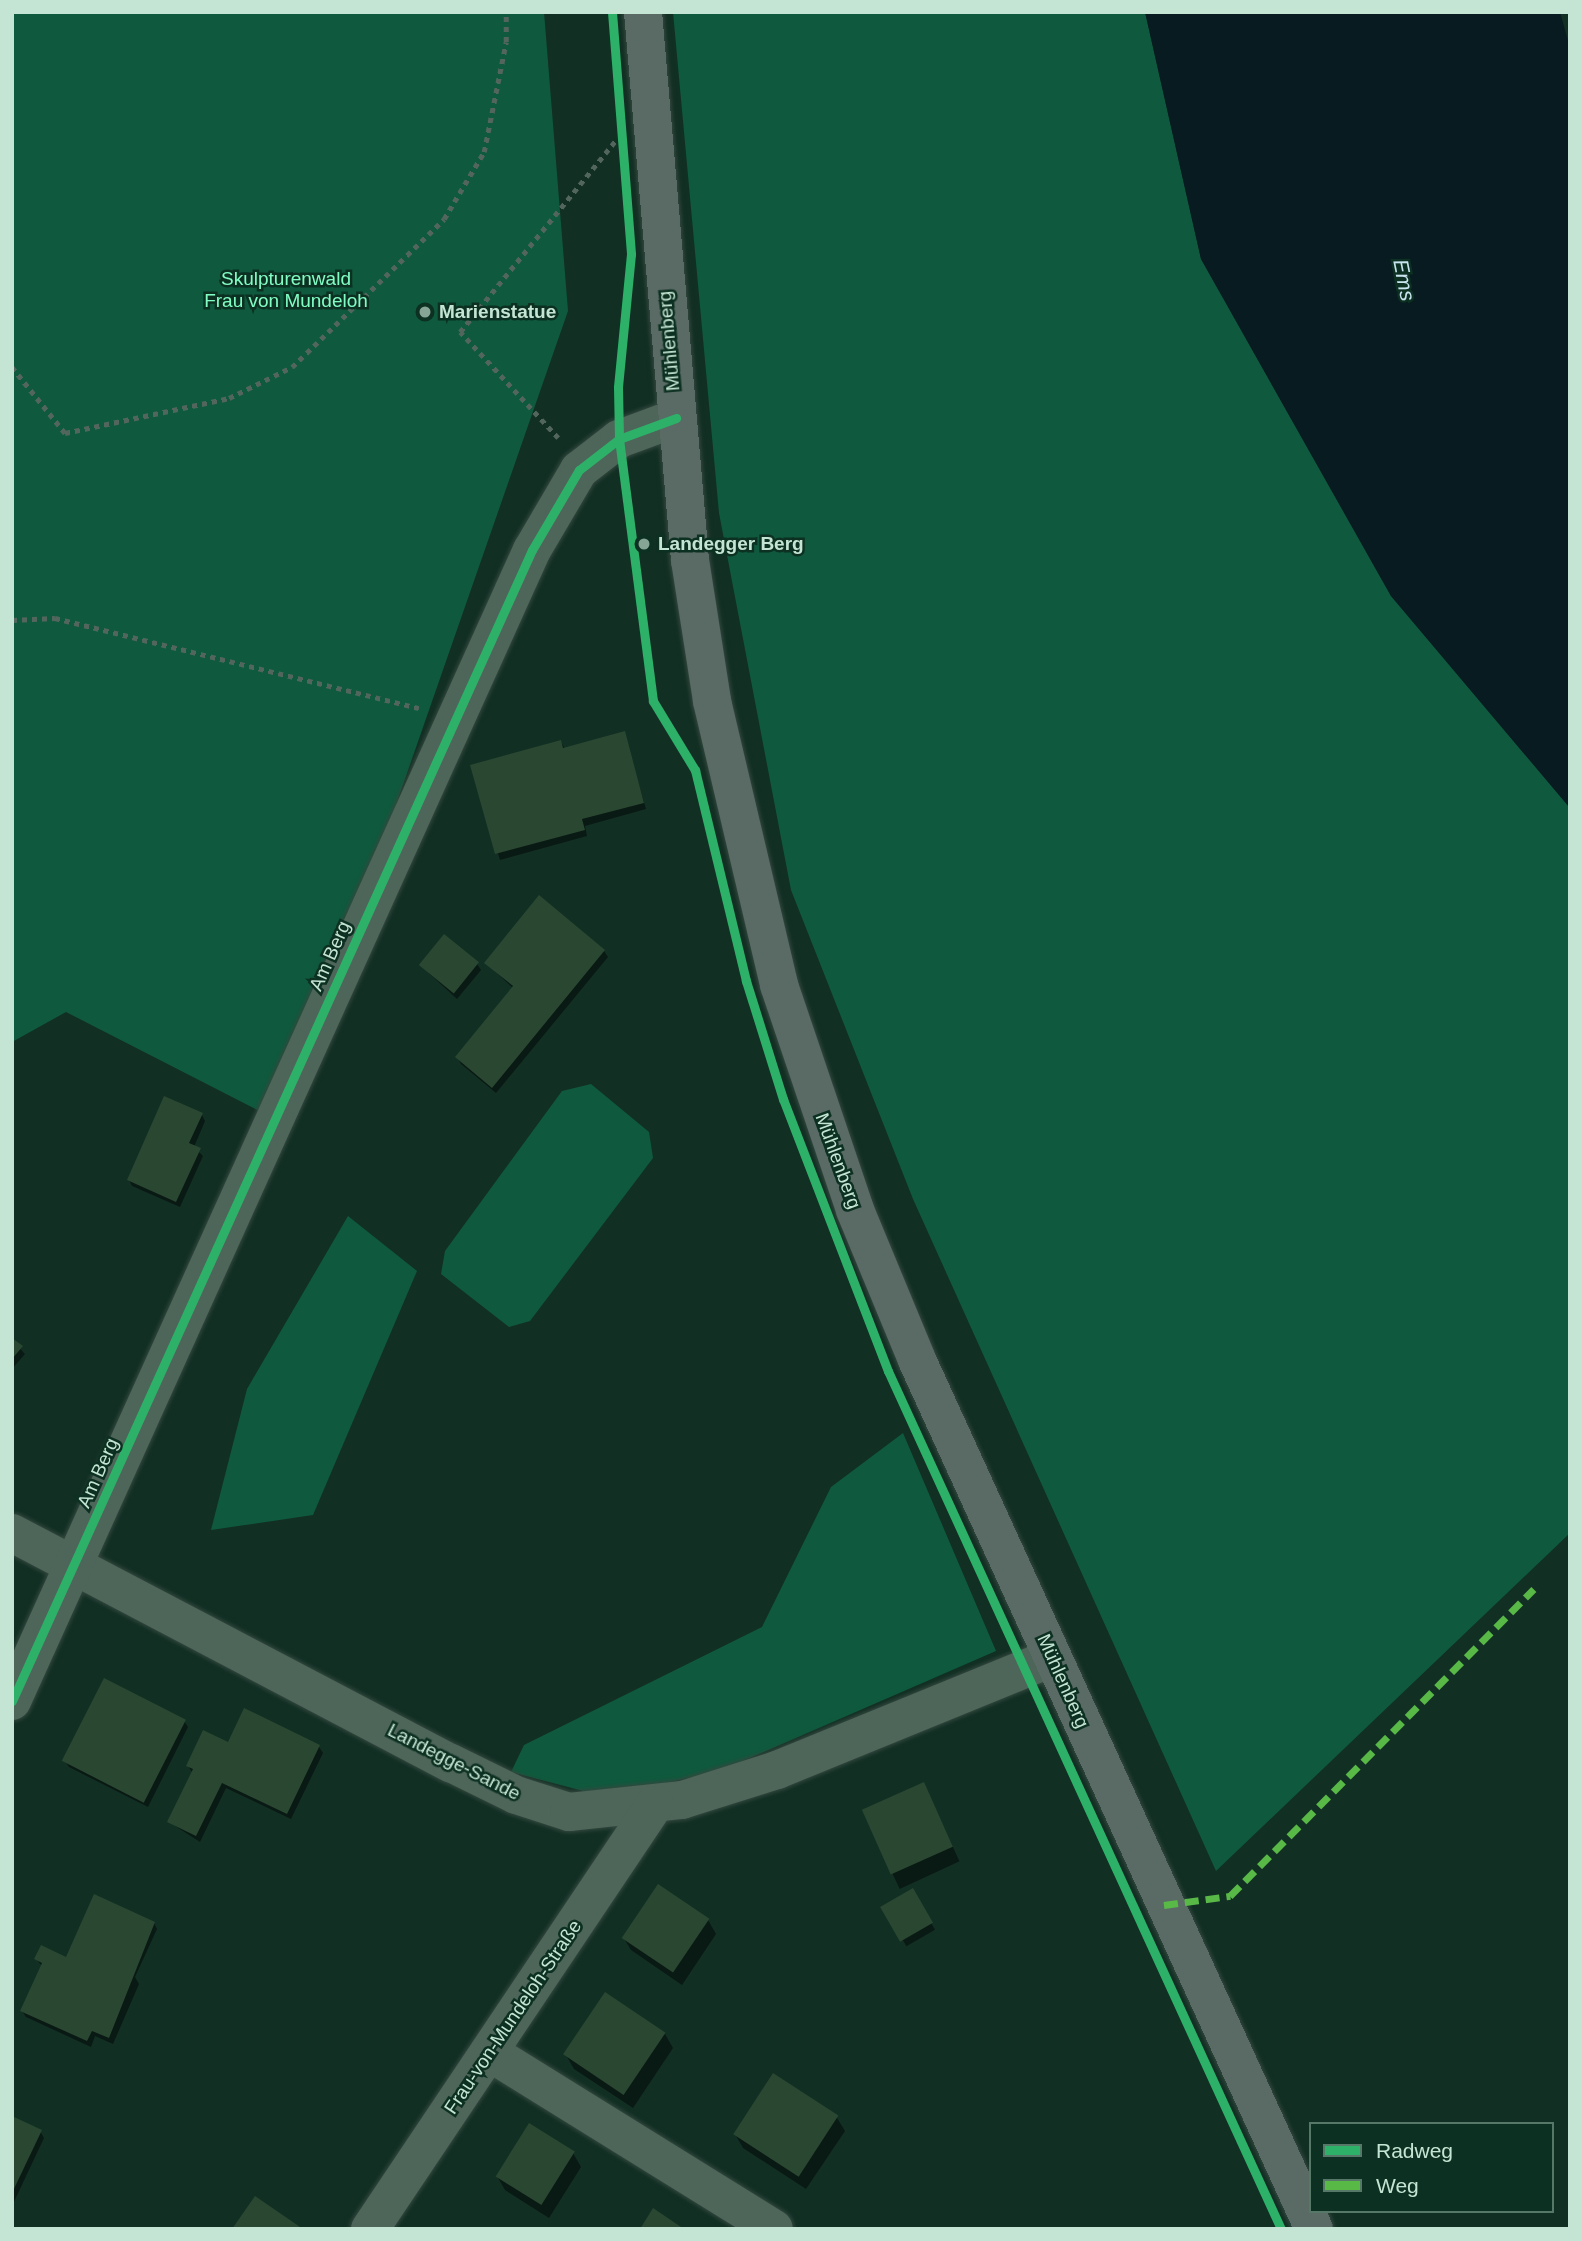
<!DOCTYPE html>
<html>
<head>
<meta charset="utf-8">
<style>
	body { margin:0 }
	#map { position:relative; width:1582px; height:2241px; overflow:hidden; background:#122f24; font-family:Helvetica,sans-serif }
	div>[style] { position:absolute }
	.green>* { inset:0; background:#0f5a3e }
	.water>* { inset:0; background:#071b20 }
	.shadow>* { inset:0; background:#0007; transform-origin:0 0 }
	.building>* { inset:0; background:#2a4731; transform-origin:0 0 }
	.path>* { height:4.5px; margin-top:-2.25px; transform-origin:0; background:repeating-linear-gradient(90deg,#52665e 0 5px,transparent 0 10px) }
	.roads { filter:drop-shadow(0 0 2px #33483f) drop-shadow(0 0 2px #33483f) }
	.minor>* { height:38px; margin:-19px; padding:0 19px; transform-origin:19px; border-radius:19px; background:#4e655a }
	.major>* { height:38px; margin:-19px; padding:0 19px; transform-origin:19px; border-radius:19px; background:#5a6a65 }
	.quiet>* { height:7px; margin-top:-3.5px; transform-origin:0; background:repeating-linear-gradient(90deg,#58b947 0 14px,transparent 0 21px) }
	.cycleway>* { height:9px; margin:-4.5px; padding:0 4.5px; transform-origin:4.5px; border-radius:4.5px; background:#2db169 }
	.dots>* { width:19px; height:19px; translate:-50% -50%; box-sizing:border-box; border:4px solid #0c3021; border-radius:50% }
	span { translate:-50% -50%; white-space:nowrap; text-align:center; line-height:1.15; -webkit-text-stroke:5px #0c3021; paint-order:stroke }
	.park-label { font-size:19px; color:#81fdc4 }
	.poi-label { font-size:19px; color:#c5e5d4; font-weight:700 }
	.left { translate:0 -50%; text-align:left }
	.street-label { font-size:19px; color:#c5e5d4 }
	.water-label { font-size:21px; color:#c7e4ef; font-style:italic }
	.frame { position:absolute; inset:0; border:14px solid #c5e5d4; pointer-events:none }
	.legend { position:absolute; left:1309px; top:2122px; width:245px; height:91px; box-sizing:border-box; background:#0c3021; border:2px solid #567869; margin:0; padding:9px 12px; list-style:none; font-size:21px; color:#c5e5d4 }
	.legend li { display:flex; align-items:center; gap:14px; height:35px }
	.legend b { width:35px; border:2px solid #567869 }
</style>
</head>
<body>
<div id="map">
	<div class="green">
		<div style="clip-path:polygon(12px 12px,544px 12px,568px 311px,374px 868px,267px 1115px,66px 1012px,12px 1042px)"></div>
		<div style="clip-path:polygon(673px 12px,1145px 12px,1201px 259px,1391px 596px,1570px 808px,1570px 1533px,1216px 1871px,913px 1199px,791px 890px,719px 513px)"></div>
		<div style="clip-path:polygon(591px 1084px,649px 1132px,653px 1158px,530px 1321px,509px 1327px,441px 1274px,445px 1251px,562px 1091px)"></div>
		<div style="clip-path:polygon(348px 1216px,417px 1271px,313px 1515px,211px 1530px,247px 1389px)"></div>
		<div style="clip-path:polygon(903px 1433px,996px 1651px,722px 1770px,606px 1797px,511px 1772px,524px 1745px,762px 1627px,831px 1487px)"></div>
	</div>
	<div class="water">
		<div style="clip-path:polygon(1145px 12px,1560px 12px,1570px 48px,1570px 808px,1391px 596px,1201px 259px)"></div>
	</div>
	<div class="shadow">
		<div style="clip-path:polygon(624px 734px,646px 809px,585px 826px,587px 836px,500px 860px,472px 766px,561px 742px,565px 749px)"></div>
		<div style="clip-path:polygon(604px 951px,608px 957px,496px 1093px,461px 1064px,457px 1057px,514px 989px,486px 963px)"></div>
		<div style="clip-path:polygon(477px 964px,481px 970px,457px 999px,420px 965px)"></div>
		<div style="clip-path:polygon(202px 1115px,205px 1121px,194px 1147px,203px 1156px,180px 1207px,132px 1186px,129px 1180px)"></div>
		<div style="clip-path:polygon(12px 1340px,25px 1354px,12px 1369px)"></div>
		<div style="clip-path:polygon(184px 1721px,188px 1727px,148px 1807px,69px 1767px,65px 1761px)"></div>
		<div style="clip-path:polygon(229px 1744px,319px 1747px,323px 1753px,291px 1819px,226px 1788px,200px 1842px,169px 1822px,192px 1772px,188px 1766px)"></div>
		<div style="left:924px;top:1785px;width:84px;height:66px;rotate:65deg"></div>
		<div style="left:912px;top:1890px;width:46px;height:33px;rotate:60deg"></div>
		<div style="clip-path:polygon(708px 1920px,716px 1934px,682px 1985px,631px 1950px,623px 1937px)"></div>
		<div style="clip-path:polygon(154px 1923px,157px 1929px,135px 1977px,139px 1984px,113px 2044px,95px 2036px,91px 2047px,26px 2017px,22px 2011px,42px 1966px,36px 1959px,66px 1959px)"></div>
		<div style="clip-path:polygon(665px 2034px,673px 2048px,633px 2108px,574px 2069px,566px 2055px)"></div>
		<div style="clip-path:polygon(774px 2075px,837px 2118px,845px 2131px,806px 2189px,743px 2148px,735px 2134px)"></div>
		<div style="clip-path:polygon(12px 2118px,40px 2131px,44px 2138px,12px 2206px)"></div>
		<div style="clip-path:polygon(573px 2153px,581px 2167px,549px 2218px,505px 2190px,497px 2176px)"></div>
	</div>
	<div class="building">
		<div style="clip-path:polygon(625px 731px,644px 803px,582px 819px,585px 830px,495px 854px,470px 765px,561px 740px,563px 748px)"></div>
		<div style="clip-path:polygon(539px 895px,605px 950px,492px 1088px,455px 1057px,513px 986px,484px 963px)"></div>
		<div style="left:444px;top:934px;width:45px;height:40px;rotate:39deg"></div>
		<div style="clip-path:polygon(164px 1096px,203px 1113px,189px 1143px,201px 1148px,176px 1202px,127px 1180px)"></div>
		<div style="clip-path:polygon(12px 1338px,23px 1346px,12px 1359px)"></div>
		<div style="left:104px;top:1678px;width:92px;height:93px;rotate:27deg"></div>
		<div style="clip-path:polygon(244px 1708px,320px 1745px,287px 1814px,222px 1783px,196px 1836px,167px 1822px,193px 1769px,186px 1766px,203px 1730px,228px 1742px)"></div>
		<div style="left:924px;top:1782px;width:71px;height:68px;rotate:66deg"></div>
		<div style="left:658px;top:1884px;width:62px;height:65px;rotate:34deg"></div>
		<div style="left:913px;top:1888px;width:40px;height:38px;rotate:60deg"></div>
		<div style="clip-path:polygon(94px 1894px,155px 1922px,109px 2038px,92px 2031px,87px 2041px,20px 2011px,42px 1963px,34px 1959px,41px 1945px,66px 1957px)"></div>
		<div style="left:605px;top:1992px;width:73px;height:75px;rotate:34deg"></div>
		<div style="left:773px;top:2073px;width:78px;height:73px;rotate:33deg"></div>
		<div style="clip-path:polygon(12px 2116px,42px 2130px,12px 2193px)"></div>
		<div style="left:529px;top:2123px;width:54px;height:63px;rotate:32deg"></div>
		<div style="clip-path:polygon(255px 2196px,303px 2229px,232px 2229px)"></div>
		<div style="clip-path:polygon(653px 2208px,684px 2229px,640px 2229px)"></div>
	</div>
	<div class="path">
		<div style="left:12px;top:367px;width:85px;rotate:51.2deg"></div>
		<div style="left:65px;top:433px;width:168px;rotate:-12deg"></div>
		<div style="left:229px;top:398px;width:70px;rotate:-26.2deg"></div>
		<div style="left:292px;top:367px;width:212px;rotate:-44.2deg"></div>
		<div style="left:444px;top:219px;width:78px;rotate:-59.2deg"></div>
		<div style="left:484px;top:152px;width:112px;rotate:-78.7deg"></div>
		<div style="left:506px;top:42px;width:30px;rotate:-90deg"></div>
		<div style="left:558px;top:438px;width:144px;rotate:-132.8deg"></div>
		<div style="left:460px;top:332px;width:246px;rotate:-50.9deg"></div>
		<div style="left:12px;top:620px;width:43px;rotate:-2.7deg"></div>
		<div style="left:55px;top:618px;width:375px;rotate:13.9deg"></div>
	</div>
	<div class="roads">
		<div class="minor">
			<div style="left:12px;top:1533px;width:496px;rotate:27.7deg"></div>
			<div style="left:451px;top:1763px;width:72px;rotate:26.2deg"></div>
			<div style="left:516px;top:1795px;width:56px;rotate:17.8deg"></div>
			<div style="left:569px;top:1812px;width:114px;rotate:-6.1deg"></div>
			<div style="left:682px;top:1800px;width:100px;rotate:-17.5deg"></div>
			<div style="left:777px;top:1770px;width:297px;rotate:-22.2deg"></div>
			<div style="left:12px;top:1701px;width:1263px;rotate:-65.69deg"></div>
			<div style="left:532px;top:550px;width:93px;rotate:-59.6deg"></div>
			<div style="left:579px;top:470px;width:51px;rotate:-37.8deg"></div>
			<div style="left:619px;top:439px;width:61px;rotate:-20.2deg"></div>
			<div style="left:489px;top:2052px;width:335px;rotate:31.8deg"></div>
			<div style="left:370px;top:2229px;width:512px;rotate:-56.15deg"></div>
		</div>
		<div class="major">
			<div style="left:643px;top:12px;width:550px;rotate:85.1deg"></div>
			<div style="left:690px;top:560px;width:143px;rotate:81.1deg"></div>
			<div style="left:712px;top:701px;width:292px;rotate:76.7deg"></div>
			<div style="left:779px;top:985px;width:237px;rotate:71.3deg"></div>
			<div style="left:855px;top:1210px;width:162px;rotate:67.5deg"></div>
			<div style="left:917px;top:1360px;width:955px;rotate:65.45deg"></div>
		</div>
	</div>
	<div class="quiet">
		<div style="left:1164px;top:1905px;width:67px;rotate:-7.8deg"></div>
		<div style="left:1230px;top:1896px;width:432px;rotate:-45.3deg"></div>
	</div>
	<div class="cycleway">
		<div style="left:612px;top:12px;width:243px;rotate:85.5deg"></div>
		<div style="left:631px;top:254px;width:134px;rotate:95.6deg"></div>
		<div style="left:618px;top:387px;width:52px;rotate:88.9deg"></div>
		<div style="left:619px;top:439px;width:264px;rotate:82.6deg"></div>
		<div style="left:653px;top:701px;width:81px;rotate:58.7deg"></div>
		<div style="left:695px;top:770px;width:217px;rotate:76.4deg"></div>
		<div style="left:746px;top:981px;width:124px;rotate:72.6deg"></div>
		<div style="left:783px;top:1099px;width:292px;rotate:68.9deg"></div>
		<div style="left:888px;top:1371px;width:944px;rotate:65.39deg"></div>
		<div style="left:12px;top:1701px;width:1263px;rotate:-65.69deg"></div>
		<div style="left:532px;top:550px;width:93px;rotate:-59.6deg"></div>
		<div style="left:579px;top:470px;width:51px;rotate:-37.8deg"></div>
		<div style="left:619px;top:439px;width:61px;rotate:-20.2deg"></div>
	</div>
	<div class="dots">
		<div style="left:425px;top:312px;background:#86a596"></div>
		<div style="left:644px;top:544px;background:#86a596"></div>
	</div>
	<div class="park-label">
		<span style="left:286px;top:290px">Skulpturenwald<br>Frau von Mundeloh</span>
	</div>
	<div class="poi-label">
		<span class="left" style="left:439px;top:312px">Marienstatue</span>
		<span class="left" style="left:658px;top:544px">Landegger Berg</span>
	</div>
	<div class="street-label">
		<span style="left:669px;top:341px;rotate:-95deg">Mühlenberg</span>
		<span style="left:330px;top:956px;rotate:-66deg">Am Berg</span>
		<span style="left:838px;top:1161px;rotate:70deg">Mühlenberg</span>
		<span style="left:98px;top:1473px;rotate:-66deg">Am Berg</span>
		<span style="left:1063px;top:1681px;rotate:66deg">Mühlenberg</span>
		<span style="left:454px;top:1762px;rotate:27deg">Landegge-Sande</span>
		<span style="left:513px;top:2017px;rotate:-56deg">Frau-von-Mundeloh-Straße</span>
	</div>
	<div class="water-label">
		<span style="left:1404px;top:280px;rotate:79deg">Ems</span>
	</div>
	<div class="frame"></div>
	<ul class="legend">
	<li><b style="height:9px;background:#2db169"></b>Radweg</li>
	<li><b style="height:9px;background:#58b947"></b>Weg</li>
	</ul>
</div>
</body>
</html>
